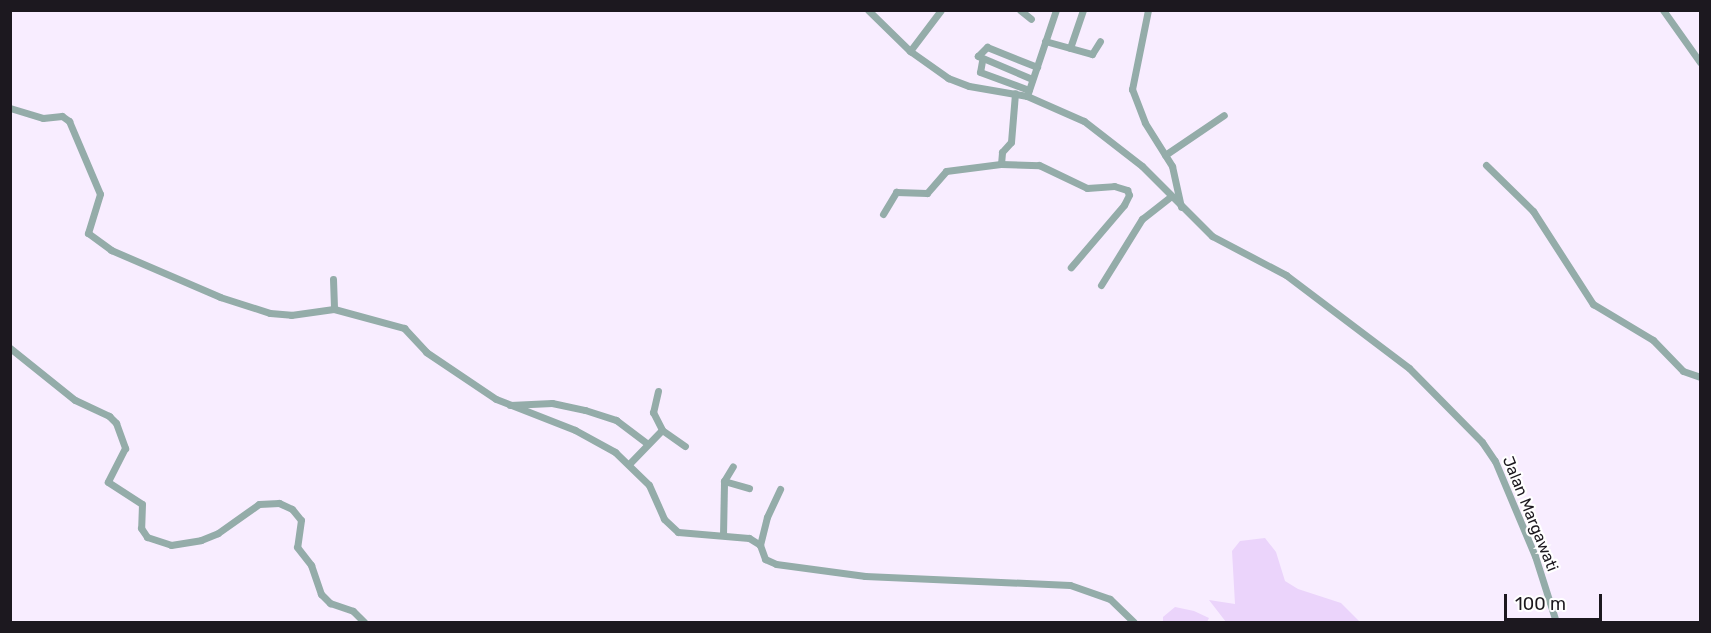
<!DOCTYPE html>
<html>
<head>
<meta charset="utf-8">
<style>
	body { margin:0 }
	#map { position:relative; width:1711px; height:633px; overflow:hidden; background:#f8edff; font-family:Rubik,sans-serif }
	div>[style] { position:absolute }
	.green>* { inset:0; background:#ebd4fb }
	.minor>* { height:7px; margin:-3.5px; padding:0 3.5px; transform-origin:3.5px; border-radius:3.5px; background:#94aca9 }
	span { translate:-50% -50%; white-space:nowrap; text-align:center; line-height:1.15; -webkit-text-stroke:4.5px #fff; paint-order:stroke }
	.street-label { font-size:16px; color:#1c181f }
	.frame { position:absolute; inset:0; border:12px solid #1c181f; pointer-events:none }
	.scale { position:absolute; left:1504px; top:594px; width:98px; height:27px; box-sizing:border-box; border:3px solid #1c181f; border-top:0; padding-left:8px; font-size:18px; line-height:21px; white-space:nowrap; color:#1c181f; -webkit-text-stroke:4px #fff; paint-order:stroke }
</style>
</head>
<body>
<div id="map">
	<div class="green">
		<div style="clip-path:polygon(1265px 538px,1276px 552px,1285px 581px,1298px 589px,1341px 603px,1360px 622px,1226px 622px,1209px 600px,1235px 604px,1232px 551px,1240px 541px)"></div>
		<div style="clip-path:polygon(1175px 607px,1194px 611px,1209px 618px,1207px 622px,1163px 622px,1163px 617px)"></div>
	</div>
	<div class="minor">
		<div style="left:868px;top:10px;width:59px;rotate:44.3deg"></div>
		<div style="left:910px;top:51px;width:47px;rotate:35.4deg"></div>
		<div style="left:948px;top:78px;width:22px;rotate:21deg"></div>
		<div style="left:969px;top:86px;width:59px;rotate:9.8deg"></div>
		<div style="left:1027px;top:96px;width:62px;rotate:23.7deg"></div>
		<div style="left:1084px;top:121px;width:73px;rotate:37.8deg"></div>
		<div style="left:1142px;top:166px;width:99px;rotate:45deg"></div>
		<div style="left:1212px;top:236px;width:84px;rotate:27.8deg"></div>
		<div style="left:1286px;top:275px;width:154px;rotate:37.1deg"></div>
		<div style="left:1409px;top:368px;width:104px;rotate:45.4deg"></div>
		<div style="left:1482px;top:442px;width:23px;rotate:56deg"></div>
		<div style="left:1495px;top:461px;width:103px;rotate:67.2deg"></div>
		<div style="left:1535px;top:556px;width:69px;rotate:72.3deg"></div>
		<div style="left:1020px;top:10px;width:14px;rotate:39deg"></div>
		<div style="left:1148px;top:10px;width:81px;rotate:101.4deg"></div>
		<div style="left:1132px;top:89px;width:36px;rotate:69deg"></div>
		<div style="left:1145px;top:123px;width:51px;rotate:57.9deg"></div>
		<div style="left:1172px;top:166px;width:42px;rotate:77.6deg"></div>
		<div style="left:1663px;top:10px;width:64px;rotate:54.6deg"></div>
		<div style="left:1045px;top:41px;width:49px;rotate:15.5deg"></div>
		<div style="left:1092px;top:54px;width:15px;rotate:-58deg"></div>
		<div style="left:1070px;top:48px;width:40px;rotate:-71.1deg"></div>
		<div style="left:910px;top:51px;width:51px;rotate:-52.9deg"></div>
		<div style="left:982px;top:61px;width:11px;rotate:100deg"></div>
		<div style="left:980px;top:72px;width:52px;rotate:20.2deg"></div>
		<div style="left:1032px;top:79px;width:59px;rotate:-156.9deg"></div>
		<div style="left:978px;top:56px;width:13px;rotate:-45deg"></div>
		<div style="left:987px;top:47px;width:54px;rotate:21.8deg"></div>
		<div style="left:1027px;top:96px;width:91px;rotate:-71.4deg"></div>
		<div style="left:10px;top:108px;width:34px;rotate:17deg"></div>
		<div style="left:43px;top:118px;width:19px;rotate:-6deg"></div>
		<div style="left:62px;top:116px;width:9px;rotate:36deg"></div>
		<div style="left:69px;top:121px;width:79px;rotate:67deg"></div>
		<div style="left:100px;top:194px;width:41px;rotate:107.1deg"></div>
		<div style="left:88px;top:233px;width:29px;rotate:36deg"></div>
		<div style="left:111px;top:250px;width:119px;rotate:23.3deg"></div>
		<div style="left:220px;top:297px;width:52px;rotate:17.7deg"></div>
		<div style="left:270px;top:313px;width:21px;rotate:5deg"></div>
		<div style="left:291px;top:315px;width:43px;rotate:-7.9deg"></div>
		<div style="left:334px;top:309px;width:73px;rotate:15.2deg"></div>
		<div style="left:404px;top:328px;width:33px;rotate:47deg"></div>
		<div style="left:426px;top:352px;width:84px;rotate:33.9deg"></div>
		<div style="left:496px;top:399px;width:85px;rotate:21.4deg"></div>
		<div style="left:575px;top:430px;width:46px;rotate:28.8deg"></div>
		<div style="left:615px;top:452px;width:47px;rotate:44.1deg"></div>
		<div style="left:649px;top:485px;width:37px;rotate:66deg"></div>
		<div style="left:664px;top:519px;width:19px;rotate:43deg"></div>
		<div style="left:678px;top:532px;width:71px;rotate:4.8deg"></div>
		<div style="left:749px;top:538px;width:13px;rotate:32deg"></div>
		<div style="left:760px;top:545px;width:15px;rotate:70deg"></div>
		<div style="left:765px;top:559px;width:12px;rotate:24deg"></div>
		<div style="left:776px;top:564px;width:90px;rotate:7.7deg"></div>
		<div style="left:865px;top:576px;width:205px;rotate:2.5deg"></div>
		<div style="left:1070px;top:585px;width:42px;rotate:19.3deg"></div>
		<div style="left:1110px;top:599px;width:33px;rotate:44deg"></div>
		<div style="left:1165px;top:155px;width:71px;rotate:-34.1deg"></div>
		<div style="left:1001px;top:164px;width:12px;rotate:-85deg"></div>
		<div style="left:1002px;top:152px;width:13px;rotate:-48deg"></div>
		<div style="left:1011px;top:142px;width:49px;rotate:-85.3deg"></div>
		<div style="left:1486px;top:165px;width:66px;rotate:44.4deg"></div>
		<div style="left:1533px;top:211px;width:111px;rotate:57.2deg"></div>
		<div style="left:1593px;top:304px;width:70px;rotate:31deg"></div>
		<div style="left:1653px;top:340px;width:43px;rotate:45.9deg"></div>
		<div style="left:1683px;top:371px;width:18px;rotate:19deg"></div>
		<div style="left:883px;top:214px;width:26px;rotate:-59deg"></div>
		<div style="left:896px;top:192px;width:31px;rotate:2deg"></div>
		<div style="left:927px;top:193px;width:29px;rotate:-49deg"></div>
		<div style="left:946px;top:171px;width:55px;rotate:-7.3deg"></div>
		<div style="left:1001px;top:164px;width:38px;rotate:2deg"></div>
		<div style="left:1039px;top:165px;width:53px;rotate:25.6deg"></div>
		<div style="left:1087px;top:188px;width:27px;rotate:-4deg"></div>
		<div style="left:1114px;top:186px;width:14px;rotate:17deg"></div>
		<div style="left:1127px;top:190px;width:5px;rotate:68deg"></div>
		<div style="left:1129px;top:195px;width:11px;rotate:117deg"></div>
		<div style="left:1124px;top:205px;width:82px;rotate:130.5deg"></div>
		<div style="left:333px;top:279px;width:30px;rotate:88deg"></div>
		<div style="left:1101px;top:285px;width:78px;rotate:-58.2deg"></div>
		<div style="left:1142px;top:219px;width:36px;rotate:-38deg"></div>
		<div style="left:10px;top:348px;width:83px;rotate:38.7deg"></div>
		<div style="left:75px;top:400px;width:38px;rotate:25deg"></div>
		<div style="left:109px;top:416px;width:10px;rotate:45deg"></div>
		<div style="left:116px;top:423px;width:27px;rotate:70deg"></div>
		<div style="left:125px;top:448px;width:38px;rotate:117deg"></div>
		<div style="left:108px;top:482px;width:40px;rotate:32.9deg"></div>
		<div style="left:142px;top:504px;width:24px;rotate:92deg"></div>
		<div style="left:141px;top:528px;width:11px;rotate:56deg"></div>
		<div style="left:147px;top:537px;width:25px;rotate:18deg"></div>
		<div style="left:171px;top:545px;width:30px;rotate:-9deg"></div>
		<div style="left:201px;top:540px;width:18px;rotate:-22deg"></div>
		<div style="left:218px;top:533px;width:50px;rotate:-35.3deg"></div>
		<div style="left:259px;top:504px;width:20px;rotate:-3deg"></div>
		<div style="left:279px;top:503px;width:14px;rotate:25deg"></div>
		<div style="left:292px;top:509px;width:14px;rotate:51deg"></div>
		<div style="left:301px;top:520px;width:27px;rotate:98deg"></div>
		<div style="left:297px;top:547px;width:23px;rotate:52deg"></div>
		<div style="left:311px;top:565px;width:31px;rotate:71deg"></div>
		<div style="left:321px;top:594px;width:13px;rotate:45deg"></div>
		<div style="left:330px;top:603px;width:24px;rotate:19deg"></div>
		<div style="left:353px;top:611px;width:16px;rotate:45deg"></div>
		<div style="left:658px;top:391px;width:22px;rotate:103deg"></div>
		<div style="left:653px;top:412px;width:20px;rotate:63deg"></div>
		<div style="left:510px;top:405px;width:42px;rotate:-2.7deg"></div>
		<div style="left:552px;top:403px;width:34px;rotate:12deg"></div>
		<div style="left:585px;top:410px;width:33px;rotate:18deg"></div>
		<div style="left:616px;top:420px;width:39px;rotate:37deg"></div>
		<div style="left:629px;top:464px;width:47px;rotate:-45.9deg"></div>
		<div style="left:662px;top:430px;width:28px;rotate:35deg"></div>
		<div style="left:724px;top:481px;width:26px;rotate:16deg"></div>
		<div style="left:723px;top:535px;width:54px;rotate:-88.9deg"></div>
		<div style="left:724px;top:481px;width:17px;rotate:-59deg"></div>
		<div style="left:760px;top:545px;width:29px;rotate:-76deg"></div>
		<div style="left:767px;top:517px;width:31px;rotate:-65deg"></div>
	</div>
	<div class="street-label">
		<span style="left:1530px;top:514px;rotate:68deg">Jalan Margawati</span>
	</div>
	<div class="frame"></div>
	<div class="scale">100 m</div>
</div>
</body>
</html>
